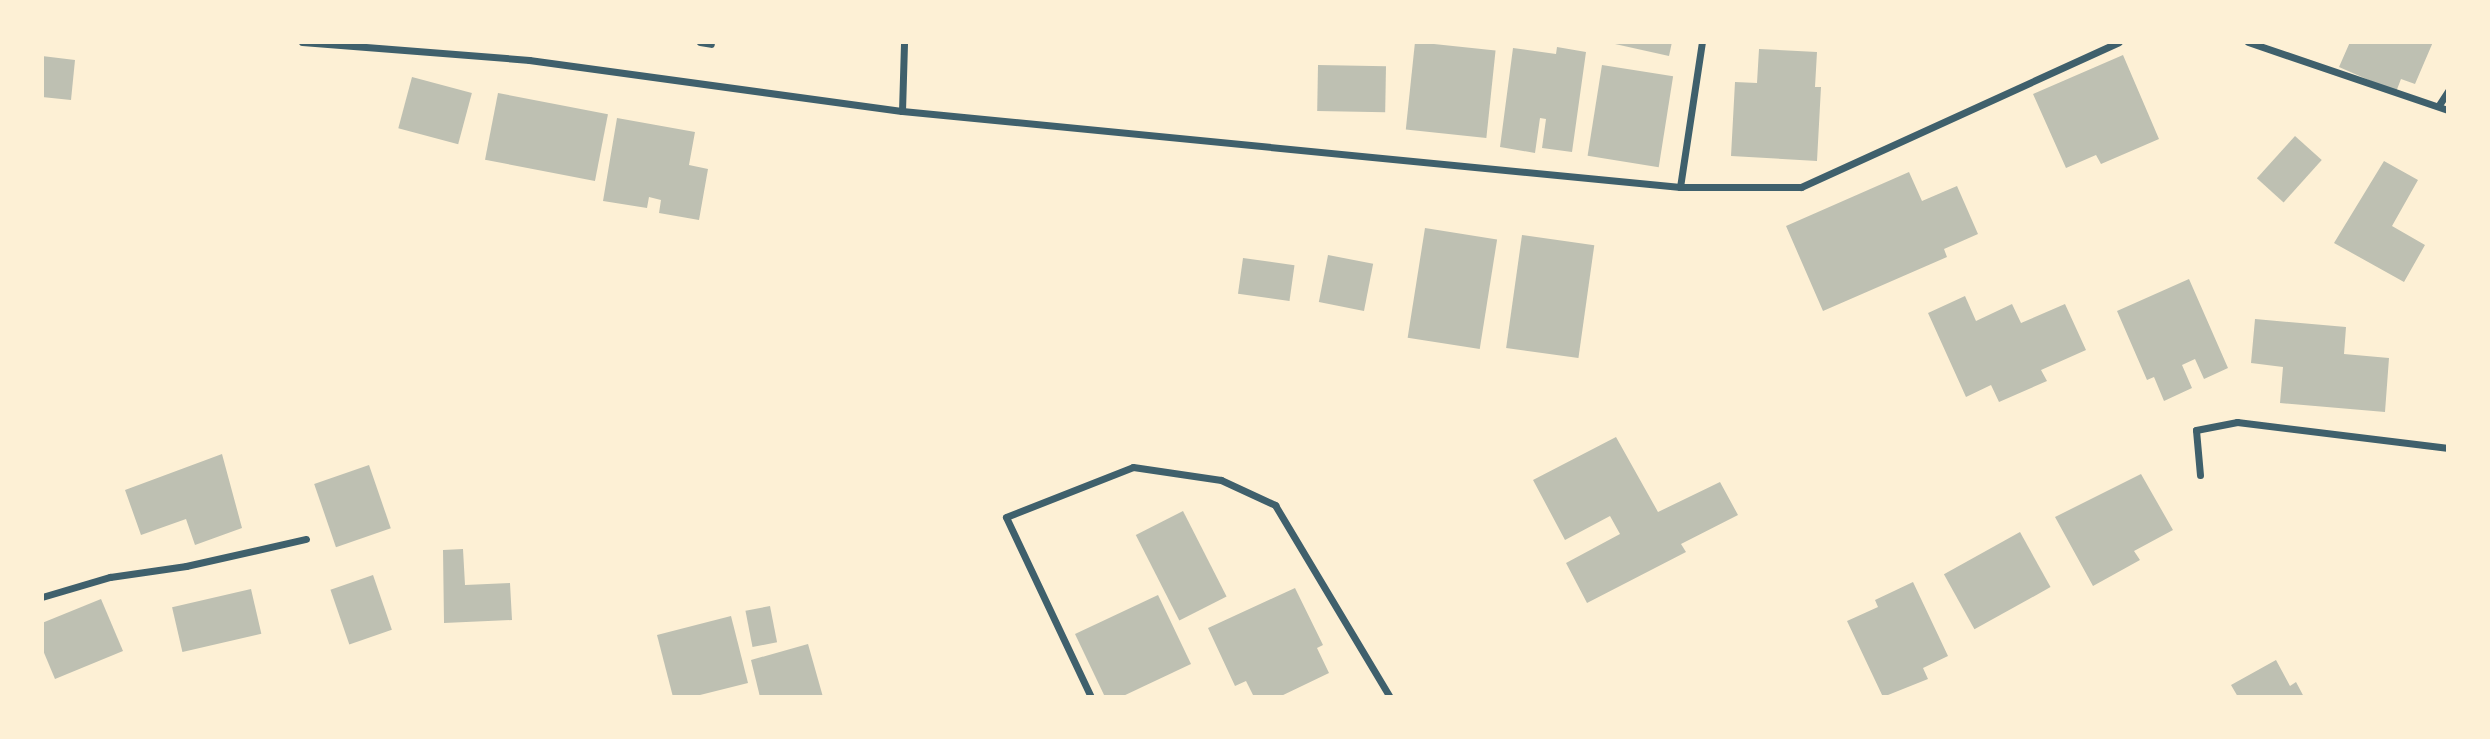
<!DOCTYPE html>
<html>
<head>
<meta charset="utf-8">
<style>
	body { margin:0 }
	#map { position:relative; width:2490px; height:739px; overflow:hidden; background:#fdf0d5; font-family:"Roboto Condensed",sans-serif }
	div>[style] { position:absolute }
	.building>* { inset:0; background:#bec0b2; transform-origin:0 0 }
	.minor>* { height:7px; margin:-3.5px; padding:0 3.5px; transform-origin:3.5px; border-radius:3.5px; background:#3f606c }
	span { translate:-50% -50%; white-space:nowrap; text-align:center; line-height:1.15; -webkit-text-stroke:7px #fdf0d5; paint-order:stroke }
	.frame { position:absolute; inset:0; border:44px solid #fdf0d5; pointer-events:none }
</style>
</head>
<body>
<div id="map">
	<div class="building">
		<div style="left:1415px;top:42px;width:81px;height:88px;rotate:6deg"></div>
		<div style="clip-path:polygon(1606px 42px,1672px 42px,1669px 56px)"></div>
		<div style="clip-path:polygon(2350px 42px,2433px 42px,2415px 84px,2401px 79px,2396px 92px,2339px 67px)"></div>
		<div style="clip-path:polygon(1557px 47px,1586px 52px,1572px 152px,1542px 148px,1546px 119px,1540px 118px,1535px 153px,1500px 147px,1513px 48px,1556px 54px)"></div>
		<div style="clip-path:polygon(1759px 49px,1817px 52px,1815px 87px,1821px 87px,1817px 161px,1731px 156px,1735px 82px,1757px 83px)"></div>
		<div style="clip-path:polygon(2123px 55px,2159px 139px,2101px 164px,2096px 155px,2066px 168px,2033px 94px)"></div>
		<div style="clip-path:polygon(42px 56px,75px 60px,71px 100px,42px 97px)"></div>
		<div style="left:1318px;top:65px;width:68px;height:46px;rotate:1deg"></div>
		<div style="left:1602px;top:65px;width:72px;height:92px;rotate:9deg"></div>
		<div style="left:412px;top:77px;width:62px;height:53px;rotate:15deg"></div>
		<div style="left:498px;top:93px;width:112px;height:68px;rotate:11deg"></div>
		<div style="clip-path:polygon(617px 118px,695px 132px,689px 165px,708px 169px,699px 220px,659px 213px,661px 200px,649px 197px,647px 208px,603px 201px)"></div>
		<div style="left:2295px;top:136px;width:36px;height:57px;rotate:42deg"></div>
		<div style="clip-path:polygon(2384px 161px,2418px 180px,2392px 226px,2425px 245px,2404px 282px,2334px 243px)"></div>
		<div style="clip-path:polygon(1909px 172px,1922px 201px,1957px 186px,1978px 234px,1944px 249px,1947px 257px,1823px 311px,1786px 226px)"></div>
		<div style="left:1425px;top:228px;width:73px;height:111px;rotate:9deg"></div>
		<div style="left:1522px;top:235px;width:73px;height:114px;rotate:8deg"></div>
		<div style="left:1328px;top:255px;width:46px;height:48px;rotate:11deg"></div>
		<div style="left:1243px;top:258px;width:52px;height:36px;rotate:8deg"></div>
		<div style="clip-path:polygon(2189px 279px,2228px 368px,2204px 379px,2195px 359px,2182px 365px,2192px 388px,2164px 401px,2154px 377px,2147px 380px,2117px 311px)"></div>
		<div style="clip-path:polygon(1965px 296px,1976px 321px,2012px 304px,2021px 323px,2065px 304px,2086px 350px,2041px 370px,2047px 381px,1999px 402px,1991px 385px,1966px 397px,1928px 313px)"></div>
		<div style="clip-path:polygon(2255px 319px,2346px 327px,2344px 354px,2389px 358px,2385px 412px,2280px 403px,2283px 367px,2251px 363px)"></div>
		<div style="clip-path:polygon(1616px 437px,1658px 512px,1720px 482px,1738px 515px,1681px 544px,1686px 552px,1587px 603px,1566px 563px,1620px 534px,1610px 516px,1565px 540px,1533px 480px)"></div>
		<div style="clip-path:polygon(222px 454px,242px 528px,195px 545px,186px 519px,141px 535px,125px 490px)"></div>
		<div style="left:369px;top:465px;width:67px;height:58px;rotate:71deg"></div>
		<div style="clip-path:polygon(2141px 474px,2173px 530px,2134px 551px,2140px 560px,2093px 586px,2055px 517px)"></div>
		<div style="left:1183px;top:511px;width:96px;height:53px;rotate:63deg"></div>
		<div style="left:2020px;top:532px;width:63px;height:87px;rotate:61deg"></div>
		<div style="clip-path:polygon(463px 549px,465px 585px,510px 583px,512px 620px,444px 623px,443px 550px)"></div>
		<div style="left:373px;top:575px;width:58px;height:45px;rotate:71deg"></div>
		<div style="clip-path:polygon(1913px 582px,1948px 656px,1923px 668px,1928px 679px,1883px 697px,1847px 621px,1878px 607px,1875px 600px)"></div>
		<div style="clip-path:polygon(1295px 588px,1323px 645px,1317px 648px,1329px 673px,1279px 697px,1254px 697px,1246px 681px,1235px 686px,1208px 628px)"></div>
		<div style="left:251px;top:589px;width:46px;height:81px;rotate:77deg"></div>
		<div style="clip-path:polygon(1158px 595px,1191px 664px,1121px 697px,1105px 697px,1075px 634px)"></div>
		<div style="clip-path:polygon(101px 599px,123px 651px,55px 679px,42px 648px,42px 623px)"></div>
		<div style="left:770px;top:606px;width:37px;height:25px;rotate:79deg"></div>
		<div style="clip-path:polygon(731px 616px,748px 683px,692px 697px,673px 697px,657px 635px)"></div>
		<div style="clip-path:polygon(808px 644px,823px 697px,760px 697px,751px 660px)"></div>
		<div style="clip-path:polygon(2276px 660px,2290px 686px,2296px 682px,2304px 697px,2238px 697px,2231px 685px)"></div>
	</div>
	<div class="minor">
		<div style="left:302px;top:42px;width:228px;rotate:4.5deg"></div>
		<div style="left:529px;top:60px;width:376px;rotate:7.8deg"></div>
		<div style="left:902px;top:111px;width:782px;rotate:5.58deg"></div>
		<div style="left:1680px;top:187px;width:121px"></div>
		<div style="left:1801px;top:187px;width:349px;rotate:-24.5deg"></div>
		<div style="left:700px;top:42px;width:11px;rotate:10deg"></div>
		<div style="left:2248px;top:42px;width:211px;rotate:18.8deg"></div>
		<div style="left:2439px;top:105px;width:17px;rotate:-57deg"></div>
		<div style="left:902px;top:111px;width:69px;rotate:-88.3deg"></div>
		<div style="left:1680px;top:187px;width:147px;rotate:-81.4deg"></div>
		<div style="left:2200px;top:475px;width:45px;rotate:-95.1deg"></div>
		<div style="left:2196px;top:430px;width:42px;rotate:-11deg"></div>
		<div style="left:2237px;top:422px;width:213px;rotate:7deg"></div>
		<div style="left:42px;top:597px;width:71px;rotate:-16.4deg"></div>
		<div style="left:110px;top:577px;width:77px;rotate:-8.2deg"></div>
		<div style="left:186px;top:566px;width:123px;rotate:-12.7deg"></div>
		<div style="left:1091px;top:697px;width:199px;rotate:-115.3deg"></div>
		<div style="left:1006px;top:517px;width:136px;rotate:-21.5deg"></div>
		<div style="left:1133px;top:467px;width:89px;rotate:8.4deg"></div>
		<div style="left:1221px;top:480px;width:60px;rotate:24.8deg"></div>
		<div style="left:1275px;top:505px;width:224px;rotate:59.1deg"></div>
	</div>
	<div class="frame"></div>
</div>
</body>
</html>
